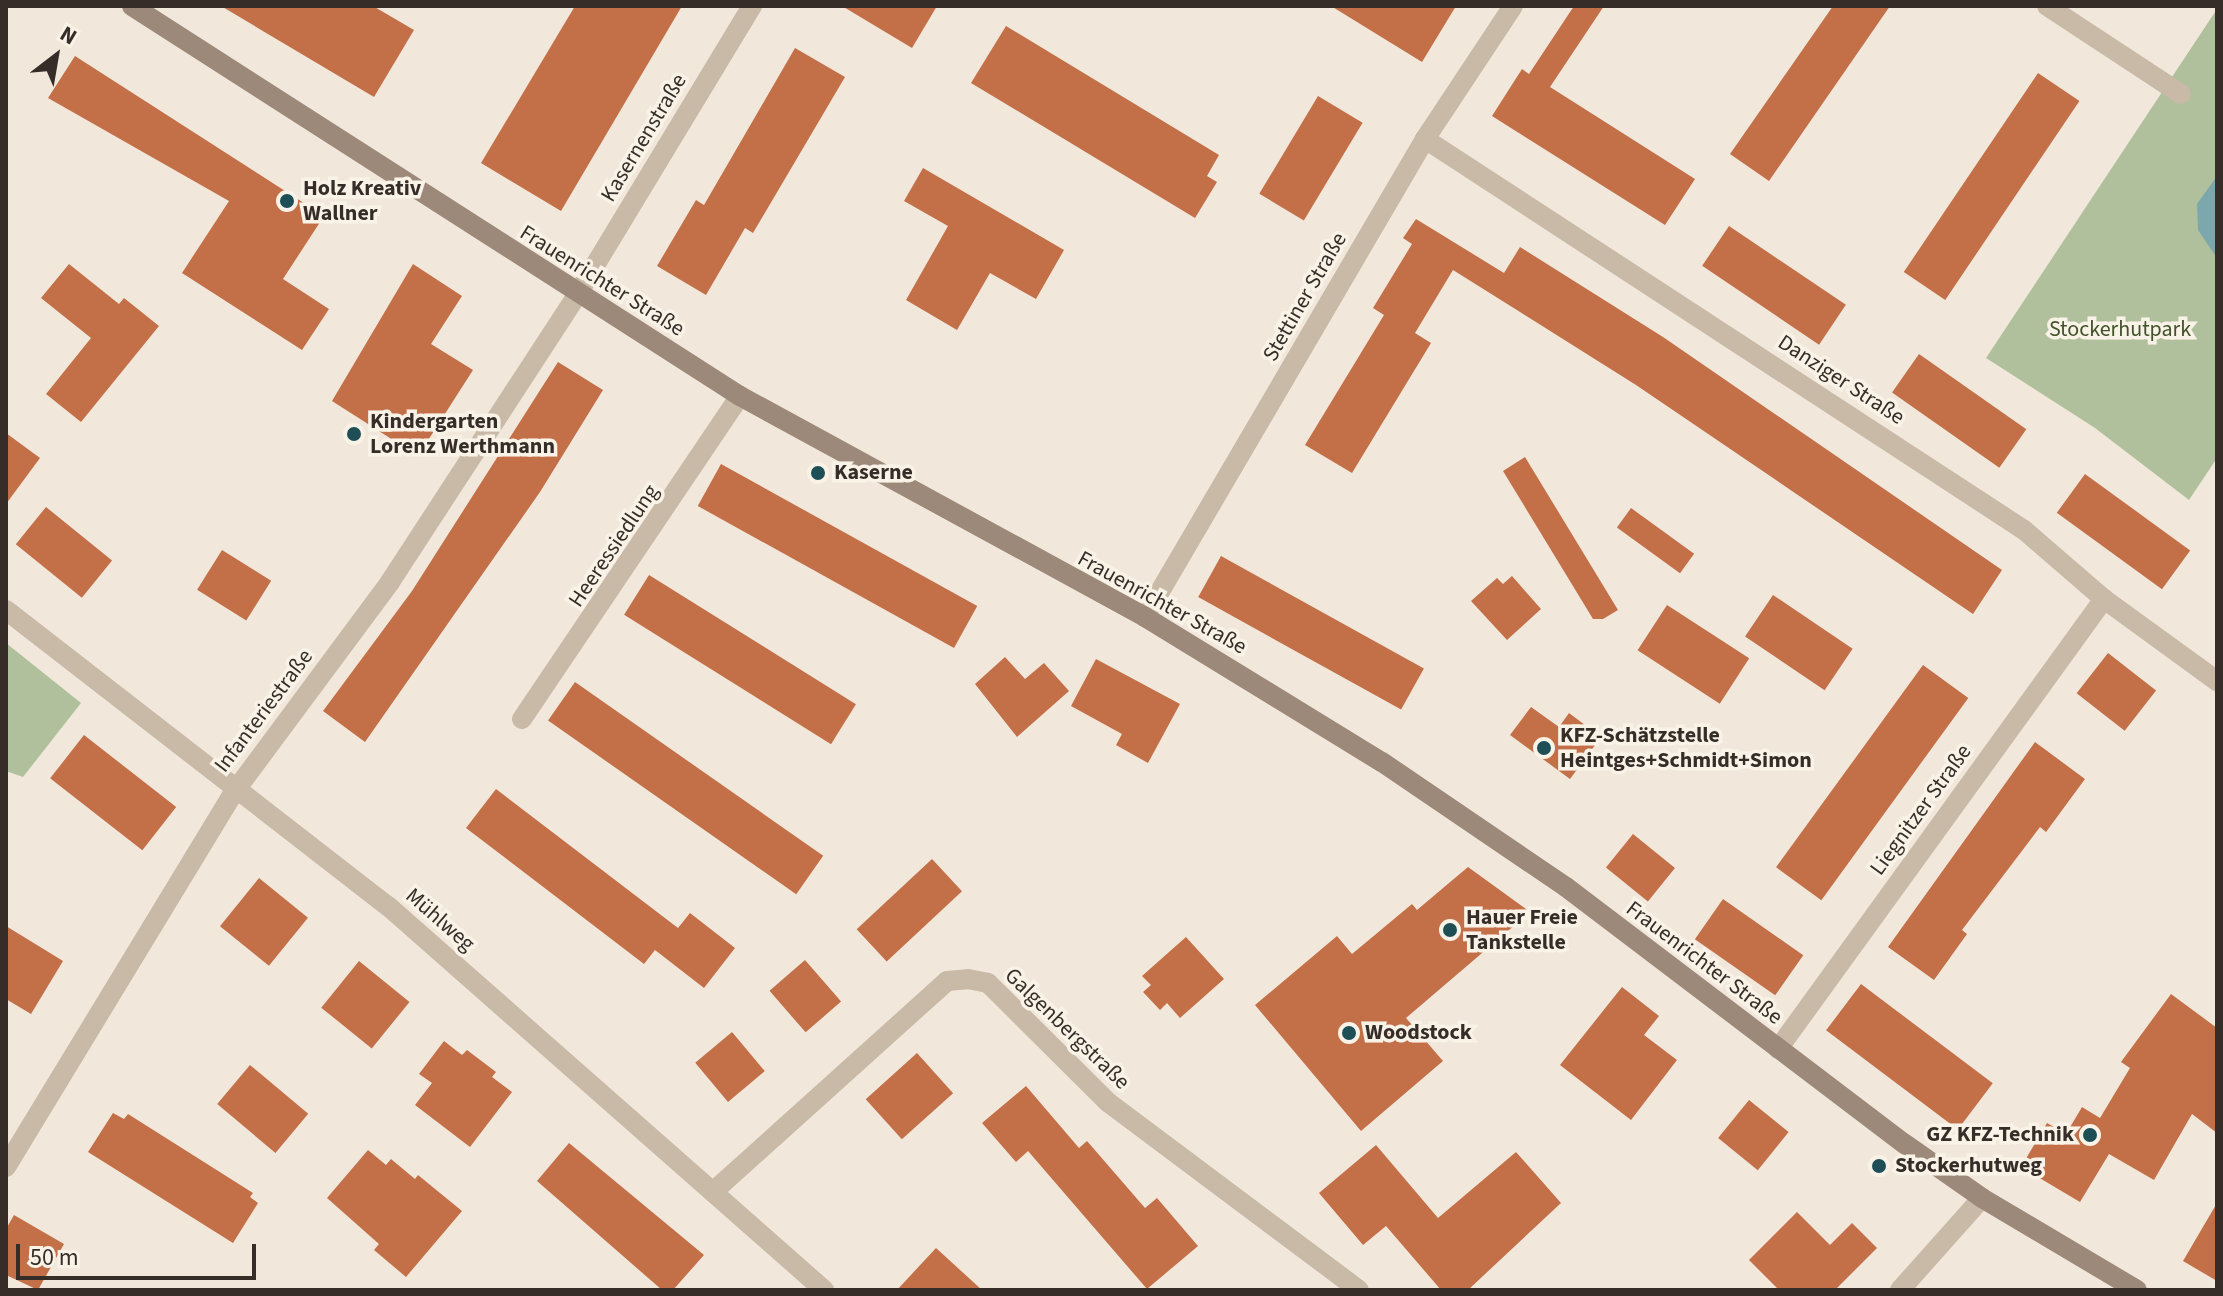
<!DOCTYPE html>
<html>
<head>
<meta charset="utf-8">
<style>
	body { margin:0 }
	#map { position:relative; width:2223px; height:1296px; overflow:hidden; background:#f1e8db; font-family:"Source Sans 3",sans-serif }
	div>[style] { position:absolute }
	.green>* { inset:0; background:#b1c09c }
	.water>* { inset:0; background:#7ba7ad }
	.building>* { inset:0; background:#c36f48; transform-origin:0 0 }
	.minor>* { height:20px; margin:-10px; padding:0 10px; transform-origin:10px; border-radius:10px; background:#c9b9a7 }
	.secondary>* { height:20px; margin:-10px; padding:0 10px; transform-origin:10px; border-radius:10px; background:#9c8979 }
	.dots>* { width:22px; height:22px; translate:-50% -50%; box-sizing:border-box; border:4px solid #f9f2e7; border-radius:50% }
	span { translate:-50% -50%; white-space:nowrap; text-align:center; line-height:1.15; -webkit-text-stroke:7px #f9f2e7; paint-order:stroke }
	.street-label { font-size:22px; color:#362d28 }
	.poi-label { font-size:22px; color:#362d28; font-weight:700 }
	.left { translate:0 -50%; text-align:left }
	.right { translate:-100% -50%; text-align:right }
	.park-label { font-size:22px; color:#42532c }
	.frame { position:absolute; inset:0; border:8px solid #362d28; pointer-events:none }
	.north { position:absolute; left:16px; top:16px; width:80px; height:80px; -webkit-text-stroke:6px #f9f2e7; paint-order:stroke; rotate:31deg; font-size:22px; font-weight:700; line-height:32px; text-align:center; color:#362d28 }
	.north::after { content:''; display:block; margin:auto; width:28px; height:36px; background:#362d28; clip-path:polygon(50% 0,100% 100%,50% 72%,0 100%) }
	.scale { position:absolute; left:16px; top:1244px; width:240px; height:36px; box-sizing:border-box; border:4px solid #362d28; border-top:0; padding-left:10px; font-size:24px; line-height:28px; white-space:nowrap; color:#362d28; -webkit-text-stroke:6px #f9f2e7; paint-order:stroke }
</style>
</head>
<body>
<div id="map">
	<div class="green">
		<div style="clip-path:polygon(2217px 9px,2217px 458px,2189px 500px,2095px 428px,1986px 358px)"></div>
		<div style="clip-path:polygon(6px 643px,81px 703px,23px 777px,6px 771px)"></div>
	</div>
	<div class="water">
		<div style="clip-path:polygon(2217px 176px,2217px 258px,2198px 230px,2197px 204px)"></div>
	</div>
	<div class="building">
		<div style="clip-path:polygon(221px 6px,373px 6px,414px 30px,374px 97px)"></div>
		<div style="clip-path:polygon(575px 6px,682px 6px,561px 211px,481px 163px)"></div>
		<div style="clip-path:polygon(842px 6px,937px 6px,912px 48px)"></div>
		<div style="clip-path:polygon(1331px 6px,1456px 6px,1422px 62px)"></div>
		<div style="clip-path:polygon(1574px 6px,1604px 6px,1550px 87px,1695px 179px,1665px 225px,1492px 116px,1522px 69px,1529px 74px)"></div>
		<div style="clip-path:polygon(1833px 6px,1890px 6px,1769px 181px,1730px 154px)"></div>
		<div style="clip-path:polygon(1006px 26px,1219px 155px,1207px 176px,1217px 182px,1195px 218px,971px 83px)"></div>
		<div style="clip-path:polygon(795px 48px,845px 77px,753px 233px,745px 228px,706px 295px,657px 266px,696px 200px,704px 205px)"></div>
		<div style="clip-path:polygon(75px 56px,324px 216px,283px 279px,329px 309px,302px 350px,182px 273px,229px 201px,48px 98px)"></div>
		<div style="left:2038px;top:73px;width:50px;height:240px;rotate:34deg"></div>
		<div style="left:1318px;top:96px;width:52px;height:114px;rotate:31deg"></div>
		<div style="clip-path:polygon(923px 168px,1064px 250px,1036px 299px,990px 273px,957px 330px,906px 300px,948px 226px,904px 201px)"></div>
		<div style="clip-path:polygon(1416px 219px,1504px 273px,1520px 247px,1663px 337px,2002px 570px,1973px 614px,1636px 385px,1453px 270px,1415px 333px,1431px 343px,1352px 473px,1305px 445px,1384px 315px,1373px 308px,1412px 244px,1403px 238px)"></div>
		<div style="left:1729px;top:226px;width:141px;height:48px;rotate:34deg"></div>
		<div style="clip-path:polygon(69px 264px,119px 304px,124px 298px,159px 326px,81px 422px,46px 394px,91px 338px,41px 298px)"></div>
		<div style="clip-path:polygon(413px 264px,462px 296px,431px 344px,473px 370px,418px 456px,332px 401px)"></div>
		<div style="left:1919px;top:354px;width:131px;height:47px;rotate:35deg"></div>
		<div style="clip-path:polygon(558px 362px,603px 390px,540px 492px,365px 742px,323px 711px,412px 591px)"></div>
		<div style="clip-path:polygon(6px 433px,40px 458px,6px 504px)"></div>
		<div style="clip-path:polygon(1525px 457px,1618px 610px,1603px 619px,1593px 619px,1503px 471px)"></div>
		<div style="left:721px;top:464px;width:293px;height:48px;rotate:29deg"></div>
		<div style="left:2085px;top:474px;width:130px;height:48px;rotate:36deg"></div>
		<div style="left:46px;top:507px;width:85px;height:48px;rotate:39deg"></div>
		<div style="left:1631px;top:508px;width:78px;height:24px;rotate:36deg"></div>
		<div style="left:222px;top:550px;width:58px;height:47px;rotate:32deg"></div>
		<div style="left:1221px;top:556px;width:232px;height:47px;rotate:29deg"></div>
		<div style="left:649px;top:575px;width:244px;height:47px;rotate:32deg"></div>
		<div style="clip-path:polygon(1512px 576px,1541px 609px,1507px 640px,1471px 601px,1497px 578px,1503px 584px)"></div>
		<div style="left:1773px;top:595px;width:96px;height:50px;rotate:34deg"></div>
		<div style="left:1667px;top:605px;width:98px;height:54px;rotate:33deg"></div>
		<div style="left:2108px;top:653px;width:61px;height:51px;rotate:38deg"></div>
		<div style="clip-path:polygon(1005px 657px,1025px 679px,1044px 663px,1069px 691px,1017px 737px,975px 684px)"></div>
		<div style="clip-path:polygon(1096px 659px,1180px 704px,1148px 763px,1116px 745px,1122px 734px,1071px 706px)"></div>
		<div style="left:1923px;top:665px;width:56px;height:250px;rotate:36deg"></div>
		<div style="left:575px;top:682px;width:303px;height:47px;rotate:35deg"></div>
		<div style="clip-path:polygon(1531px 707px,1559px 727px,1569px 713px,1601px 737px,1570px 779px,1510px 735px)"></div>
		<div style="left:84px;top:735px;width:117px;height:55px;rotate:38deg"></div>
		<div style="clip-path:polygon(2035px 742px,2085px 779px,2046px 832px,2040px 827px,1962px 930px,1967px 934px,1934px 980px,1888px 947px)"></div>
		<div style="clip-path:polygon(496px 789px,678px 928px,690px 913px,735px 948px,704px 988px,655px 950px,644px 964px,466px 828px)"></div>
		<div style="left:1633px;top:834px;width:54px;height:43px;rotate:39deg"></div>
		<div style="left:932px;top:859px;width:44px;height:103px;rotate:47deg"></div>
		<div style="clip-path:polygon(1468px 867px,1530px 912px,1406px 1018px,1443px 1061px,1361px 1131px,1255px 1005px,1337px 936px,1352px 954px,1412px 904px,1417px 910px)"></div>
		<div style="left:259px;top:878px;width:63px;height:62px;rotate:39deg"></div>
		<div style="left:1723px;top:899px;width:98px;height:49px;rotate:35deg"></div>
		<div style="clip-path:polygon(6px 926px,63px 961px,31px 1014px,6px 999px)"></div>
		<div style="clip-path:polygon(1186px 937px,1224px 979px,1180px 1018px,1167px 1003px,1160px 1010px,1143px 992px,1151px 985px,1142px 976px)"></div>
		<div style="left:805px;top:960px;width:55px;height:47px;rotate:49deg"></div>
		<div style="left:359px;top:961px;width:65px;height:60px;rotate:39deg"></div>
		<div style="left:1861px;top:984px;width:165px;height:58px;rotate:37deg"></div>
		<div style="clip-path:polygon(1622px 987px,1659px 1016px,1644px 1035px,1677px 1060px,1631px 1120px,1560px 1065px)"></div>
		<div style="clip-path:polygon(2171px 994px,2217px 1028px,2217px 1133px,2192px 1114px,2154px 1180px,2109px 1154px,2080px 1202px,2021px 1167px,2047px 1123px,2066px 1134px,2082px 1107px,2100px 1118px,2130px 1068px,2121px 1062px)"></div>
		<div style="left:732px;top:1032px;width:51px;height:48px;rotate:50deg"></div>
		<div style="clip-path:polygon(444px 1041px,462px 1055px,467px 1050px,496px 1072px,492px 1077px,512px 1092px,470px 1147px,415px 1105px,432px 1083px,419px 1074px)"></div>
		<div style="left:917px;top:1053px;width:54px;height:69px;rotate:48deg"></div>
		<div style="left:250px;top:1065px;width:76px;height:51px;rotate:40deg"></div>
		<div style="clip-path:polygon(1026px 1086px,1079px 1148px,1087px 1141px,1145px 1208px,1157px 1198px,1198px 1246px,1147px 1289px,1028px 1151px,1016px 1162px,982px 1123px)"></div>
		<div style="left:1749px;top:1100px;width:51px;height:49px;rotate:39deg"></div>
		<div style="clip-path:polygon(113px 1113px,124px 1119px,128px 1114px,253px 1193px,250px 1197px,258px 1203px,233px 1243px,88px 1152px)"></div>
		<div style="clip-path:polygon(569px 1143px,704px 1255px,673px 1290px,662px 1290px,537px 1181px)"></div>
		<div style="clip-path:polygon(1376px 1145px,1438px 1218px,1516px 1152px,1561px 1203px,1468px 1290px,1441px 1290px,1386px 1226px,1363px 1245px,1319px 1193px)"></div>
		<div style="clip-path:polygon(368px 1150px,386px 1165px,391px 1159px,415px 1179px,418px 1175px,462px 1211px,406px 1277px,374px 1250px,379px 1244px,327px 1198px)"></div>
		<div style="clip-path:polygon(2217px 1203px,2217px 1281px,2183px 1261px)"></div>
		<div style="clip-path:polygon(1797px 1212px,1830px 1245px,1852px 1223px,1877px 1248px,1835px 1290px,1779px 1290px,1749px 1260px)"></div>
		<div style="clip-path:polygon(14px 1215px,64px 1244px,38px 1290px,6px 1275px,6px 1229px)"></div>
		<div style="clip-path:polygon(936px 1248px,982px 1290px,897px 1290px)"></div>
	</div>
	<div class="minor">
		<div style="left:2047px;top:6px;width:160px;rotate:33.3deg"></div>
		<div style="left:1425px;top:139px;width:715px;rotate:33.13deg"></div>
		<div style="left:2024px;top:530px;width:106px;rotate:40.8deg"></div>
		<div style="left:2104px;top:599px;width:140px;rotate:36deg"></div>
		<div style="left:6px;top:610px;width:483px;rotate:37.8deg"></div>
		<div style="left:388px;top:906px;width:581px;rotate:41.37deg"></div>
		<div style="left:1145px;top:617px;width:554px;rotate:-59.64deg"></div>
		<div style="left:1425px;top:139px;width:159px;rotate:-56.5deg"></div>
		<div style="left:522px;top:719px;width:390px;rotate:-56deg"></div>
		<div style="left:1778px;top:1049px;width:556px;rotate:-54.08deg"></div>
		<div style="left:6px;top:1167px;width:440px;rotate:-58.7deg"></div>
		<div style="left:235px;top:791px;width:260px;rotate:-53.4deg"></div>
		<div style="left:390px;top:582px;width:343px;rotate:-56.9deg"></div>
		<div style="left:577px;top:295px;width:338px;rotate:-58.8deg"></div>
		<div style="left:715px;top:1190px;width:312px;rotate:-42deg"></div>
		<div style="left:947px;top:981px;width:21px;rotate:-5deg"></div>
		<div style="left:968px;top:979px;width:20px;rotate:11deg"></div>
		<div style="left:988px;top:983px;width:170px;rotate:44.8deg"></div>
		<div style="left:1109px;top:1103px;width:312px;rotate:36.8deg"></div>
		<div style="left:1900px;top:1290px;width:123px;rotate:-48.3deg"></div>
	</div>
	<div class="secondary">
		<div style="left:132px;top:6px;width:722px;rotate:32.68deg"></div>
		<div style="left:740px;top:396px;width:461px;rotate:28.6deg"></div>
		<div style="left:1145px;top:617px;width:278px;rotate:31.5deg"></div>
		<div style="left:1382px;top:762px;width:222px;rotate:34.2deg"></div>
		<div style="left:1566px;top:887px;width:425px;rotate:37.2deg"></div>
		<div style="left:1905px;top:1144px;width:94px;rotate:35deg"></div>
		<div style="left:1982px;top:1198px;width:180px;rotate:30.7deg"></div>
	</div>
	<div class="dots">
		<div style="left:287px;top:201px;background:#1e4e56"></div>
		<div style="left:354px;top:434px;background:#1e4e56"></div>
		<div style="left:818px;top:473px;background:#1e4e56"></div>
		<div style="left:1544px;top:748px;background:#1e4e56"></div>
		<div style="left:1450px;top:930px;background:#1e4e56"></div>
		<div style="left:1349px;top:1033px;background:#1e4e56"></div>
		<div style="left:2090px;top:1135px;background:#1e4e56"></div>
		<div style="left:1879px;top:1166px;background:#1e4e56"></div>
	</div>
	<div class="street-label">
		<span style="left:644px;top:138px;rotate:-59deg">Kasernenstraße</span>
		<span style="left:602px;top:281px;rotate:32deg">Frauenrichter Straße</span>
		<span style="left:1305px;top:297px;rotate:-60deg">Stettiner Straße</span>
		<span style="left:1841px;top:380px;rotate:33deg">Danziger Straße</span>
		<span style="left:614px;top:546px;rotate:-56deg">Heeressiedlung</span>
		<span style="left:1162px;top:603px;rotate:29deg">Frauenrichter Straße</span>
		<span style="left:264px;top:711px;rotate:-53deg">Infanteriestraße</span>
		<span style="left:1921px;top:810px;rotate:-54deg">Liegnitzer Straße</span>
		<span style="left:440px;top:920px;rotate:41deg">Mühlweg</span>
		<span style="left:1704px;top:963px;rotate:37deg">Frauenrichter Straße</span>
		<span style="left:1067px;top:1029px;rotate:44deg">Galgenbergstraße</span>
	</div>
	<div class="poi-label">
		<span class="left" style="left:303px;top:201px">Holz Kreativ<br>Wallner</span>
		<span class="left" style="left:370px;top:434px">Kindergarten<br>Lorenz Werthmann</span>
		<span class="left" style="left:834px;top:473px">Kaserne</span>
		<span class="left" style="left:1560px;top:748px">KFZ-Schätzstelle<br>Heintges+Schmidt+Simon</span>
		<span class="left" style="left:1466px;top:930px">Hauer Freie<br>Tankstelle</span>
		<span class="left" style="left:1365px;top:1033px">Woodstock</span>
		<span class="right" style="left:2074px;top:1135px">GZ KFZ-Technik</span>
		<span class="left" style="left:1895px;top:1166px">Stockerhutweg</span>
	</div>
	<div class="park-label">
		<span style="left:2120px;top:330px">Stockerhutpark</span>
	</div>
	<div class="frame"></div>
	<div class="north">N</div>
	<div class="scale">50 m</div>
</div>
</body>
</html>
